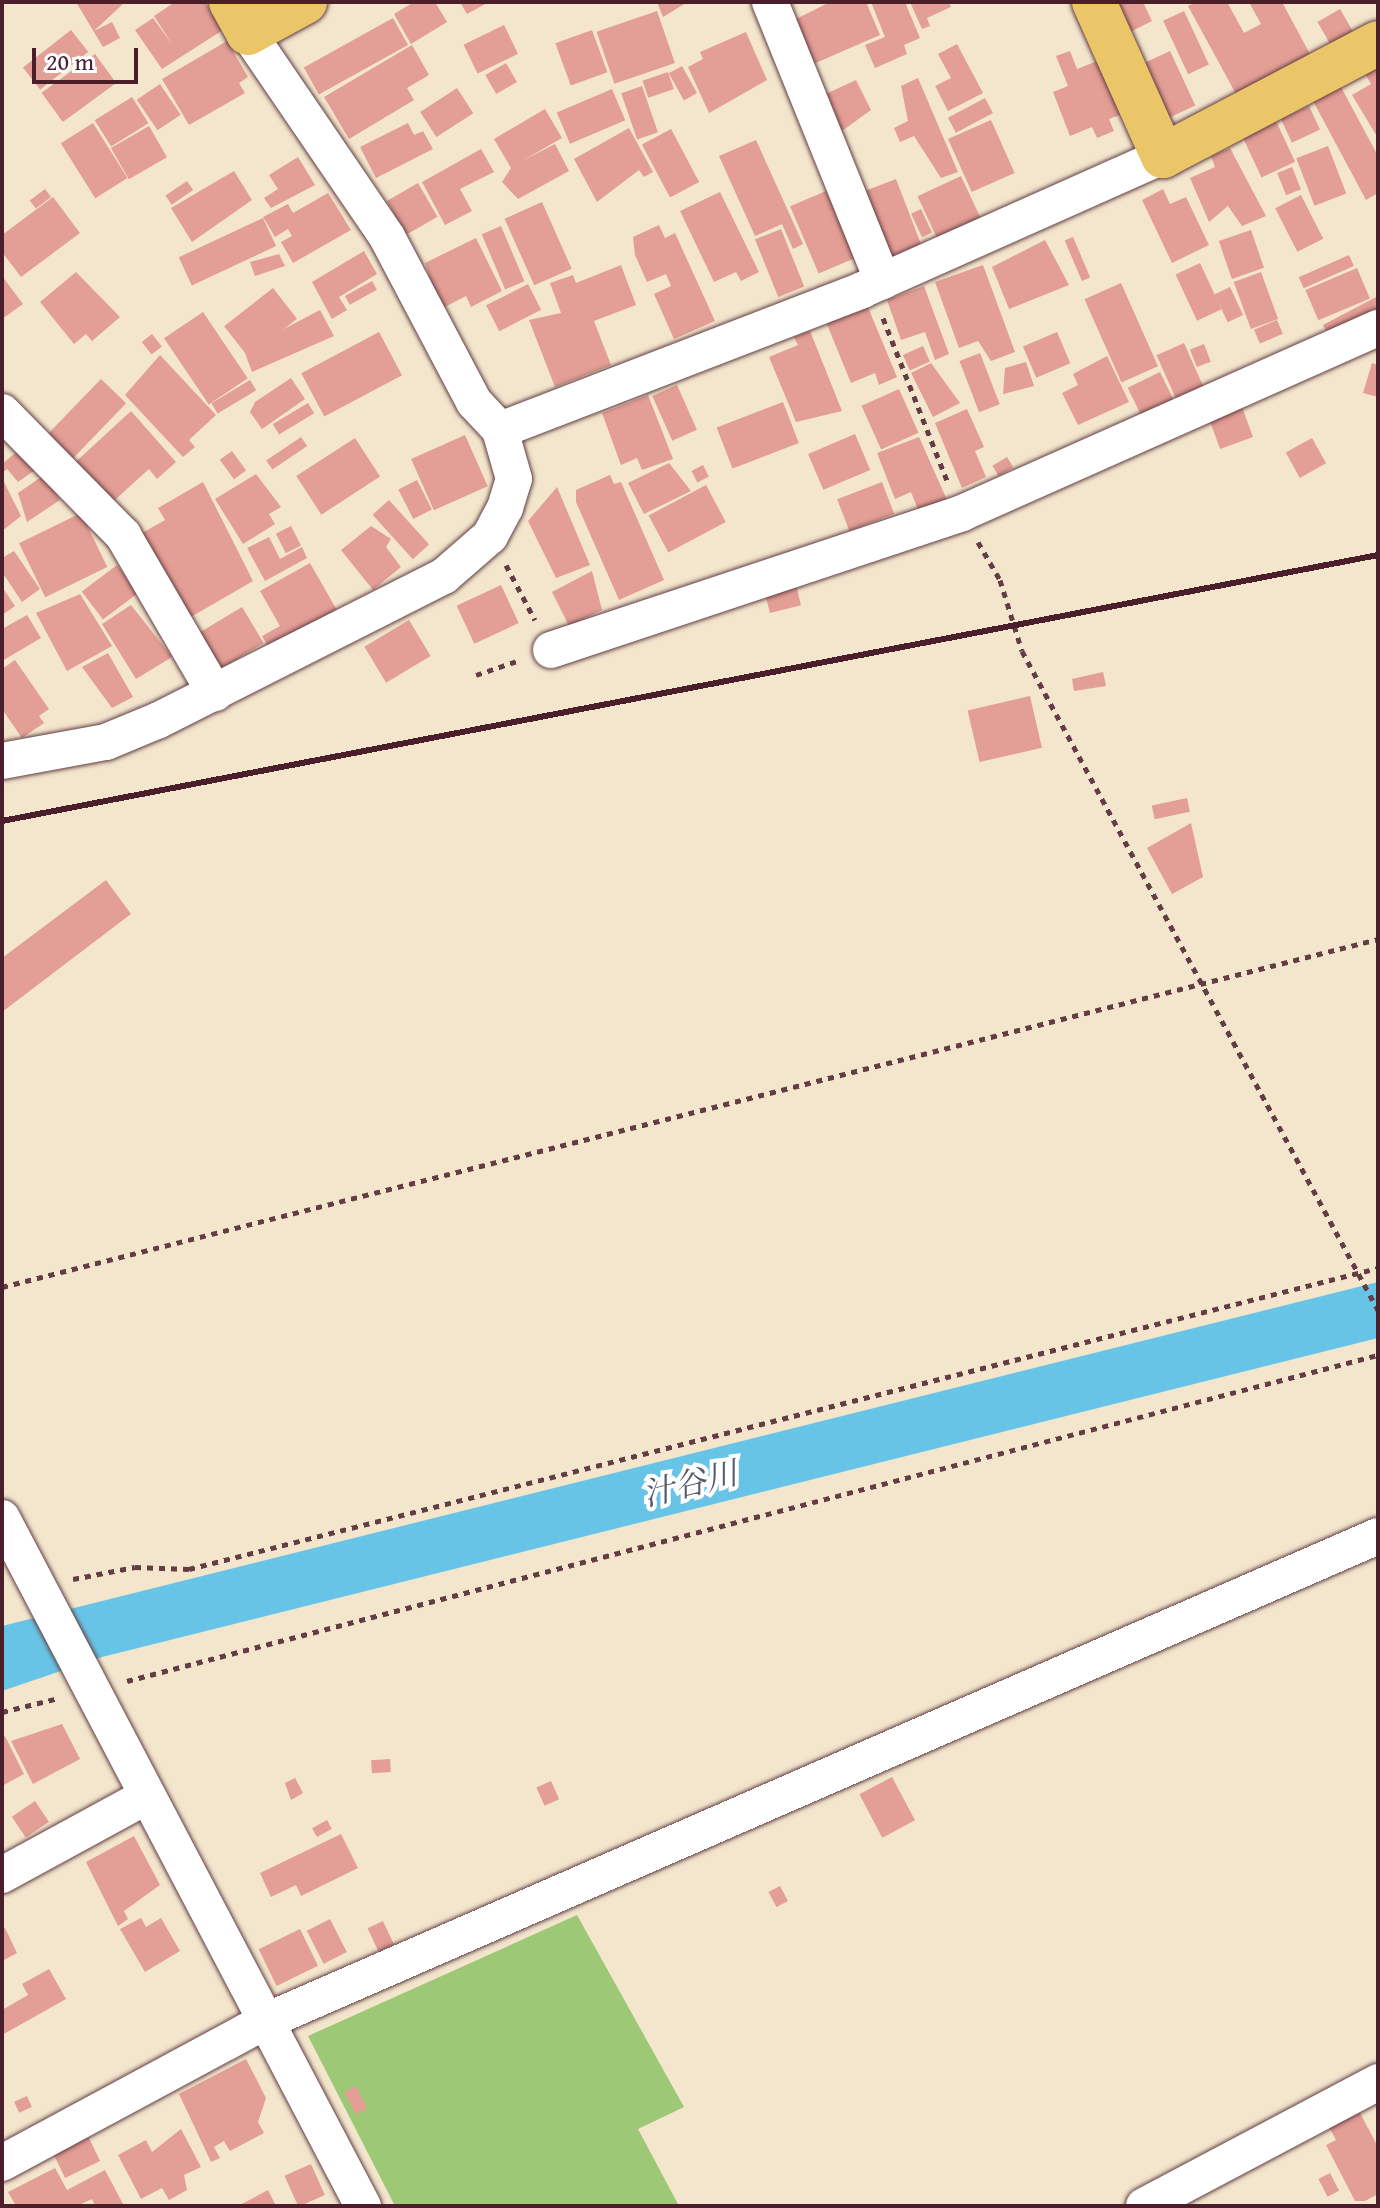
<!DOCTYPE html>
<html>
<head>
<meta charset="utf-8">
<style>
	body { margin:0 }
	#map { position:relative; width:1380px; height:2208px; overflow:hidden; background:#f3e6cd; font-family:"Gentium Book Plus","Noto Serif JP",serif }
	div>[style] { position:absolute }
	.green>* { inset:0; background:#9dc875 }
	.water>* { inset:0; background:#68c4e6 }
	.building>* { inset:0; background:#e39e95; transform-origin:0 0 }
	.path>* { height:5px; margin-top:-2.5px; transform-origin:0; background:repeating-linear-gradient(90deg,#633d43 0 6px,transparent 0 12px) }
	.roads { filter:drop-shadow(0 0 2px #633d43) drop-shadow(0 0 2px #633d43) }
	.minor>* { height:36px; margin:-18px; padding:0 18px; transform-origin:18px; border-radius:18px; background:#fff }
	.major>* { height:44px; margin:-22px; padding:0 22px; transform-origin:22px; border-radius:22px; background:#ebc669 }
	.rail>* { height:6px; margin:-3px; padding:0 3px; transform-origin:3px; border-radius:3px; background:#4a1f2b }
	span { translate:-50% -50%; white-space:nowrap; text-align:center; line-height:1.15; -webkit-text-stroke:8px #fff; paint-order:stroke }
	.water-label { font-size:32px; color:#54596c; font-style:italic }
	.frame { position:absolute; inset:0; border:4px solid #4a1f2b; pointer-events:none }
	.scale { position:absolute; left:32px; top:48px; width:106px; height:36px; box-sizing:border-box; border:4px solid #4a1f2b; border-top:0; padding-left:10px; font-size:24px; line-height:28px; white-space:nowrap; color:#4a1f2b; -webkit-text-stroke:6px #fff; paint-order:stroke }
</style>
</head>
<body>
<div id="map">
	<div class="green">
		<div style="clip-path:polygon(577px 1915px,684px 2107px,638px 2129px,679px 2206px,395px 2206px,308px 2036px)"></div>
	</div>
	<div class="water">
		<div style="clip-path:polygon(1378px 1282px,1378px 1338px,102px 1657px,2px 1691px,2px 1626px)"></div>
	</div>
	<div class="building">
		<div style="clip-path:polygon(76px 2px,125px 2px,94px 31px,112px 22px,120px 38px,103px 47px)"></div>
		<div style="clip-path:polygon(175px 2px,205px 2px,223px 30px,162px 69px,135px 30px,153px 18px,172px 44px,154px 16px)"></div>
		<div style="clip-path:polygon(414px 2px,435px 2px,447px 22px,411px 44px,394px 14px)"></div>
		<div style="clip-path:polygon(460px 2px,489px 2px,467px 14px)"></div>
		<div style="clip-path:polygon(657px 2px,686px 2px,686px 3px,663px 17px)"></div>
		<div style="clip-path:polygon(830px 2px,866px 2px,880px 35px,811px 65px,792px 21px)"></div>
		<div style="clip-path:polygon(871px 2px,905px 2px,920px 38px,904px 45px,907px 54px,875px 68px,865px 45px,885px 37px)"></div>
		<div style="clip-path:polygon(910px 2px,949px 2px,951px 7px,927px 18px,930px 26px,922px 29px)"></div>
		<div style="clip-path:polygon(1108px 2px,1143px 2px,1152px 21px,1124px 35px)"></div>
		<div style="clip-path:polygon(1196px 2px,1227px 2px,1244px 33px,1261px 24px,1250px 4px,1282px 2px,1311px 56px,1237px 96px,1188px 6px)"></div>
		<div style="left:1340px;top:9px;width:30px;height:26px;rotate:60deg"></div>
		<div style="left:657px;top:11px;width:55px;height:64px;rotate:71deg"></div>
		<div style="left:1184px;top:11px;width:59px;height:23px;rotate:65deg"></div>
		<div style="left:393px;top:18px;width:31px;height:102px;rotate:61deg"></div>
		<div style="left:504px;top:25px;width:32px;height:45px;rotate:64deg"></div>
		<div style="left:71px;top:30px;width:28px;height:61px;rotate:52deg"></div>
		<div style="left:592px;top:30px;width:45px;height:39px;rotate:70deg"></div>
		<div style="clip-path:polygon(746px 32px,767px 80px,709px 113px,688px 67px,703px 59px,700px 52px)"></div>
		<div style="clip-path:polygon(227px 41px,248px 77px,239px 83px,245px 93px,189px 125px,162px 79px)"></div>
		<div style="clip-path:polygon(957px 44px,983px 93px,948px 111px,935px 86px,951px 78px,938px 54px)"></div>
		<div style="clip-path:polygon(412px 45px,429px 75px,407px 88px,414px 100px,349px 139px,324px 97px)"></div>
		<div style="clip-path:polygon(1070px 51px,1077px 69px,1107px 57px,1122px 114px,1109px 119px,1114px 131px,1097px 138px,1092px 127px,1070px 136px,1053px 92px,1068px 86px,1056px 56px)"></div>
		<div style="left:1170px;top:51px;width:60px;height:38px;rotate:65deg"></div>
		<div style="left:95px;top:54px;width:36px;height:66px;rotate:54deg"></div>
		<div style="left:506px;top:63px;width:22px;height:24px;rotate:60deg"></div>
		<div style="left:682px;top:66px;width:31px;height:15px;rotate:61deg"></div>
		<div style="clip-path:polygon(1378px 66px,1378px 138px,1352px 95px,1371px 84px,1365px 74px)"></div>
		<div style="left:668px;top:72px;width:18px;height:27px;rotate:71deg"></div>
		<div style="clip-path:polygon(918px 78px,958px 172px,941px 178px,914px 136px,900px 142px,894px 128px,908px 121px,901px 86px)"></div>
		<div style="clip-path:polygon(856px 80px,871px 110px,835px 136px,817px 98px)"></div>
		<div style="left:160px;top:84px;width:37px;height:28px;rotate:56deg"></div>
		<div style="left:642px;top:86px;width:49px;height:22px;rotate:71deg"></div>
		<div style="clip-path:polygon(1341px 87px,1378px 156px,1378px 193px,1366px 200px,1313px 101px)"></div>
		<div style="left:457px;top:88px;width:30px;height:44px;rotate:57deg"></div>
		<div style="left:612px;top:89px;width:34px;height:60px;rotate:67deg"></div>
		<div style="left:132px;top:97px;width:31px;height:44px;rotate:58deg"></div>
		<div style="left:985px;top:98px;width:17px;height:42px;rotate:62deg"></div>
		<div style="left:1309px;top:106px;width:26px;height:31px;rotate:65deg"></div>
		<div style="clip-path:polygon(545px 109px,562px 138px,522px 161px,555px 144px,569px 171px,518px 199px,502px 182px,511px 168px,494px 139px)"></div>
		<div style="left:991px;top:120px;width:58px;height:47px;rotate:66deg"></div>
		<div style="left:1276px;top:121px;width:45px;height:37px;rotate:65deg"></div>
		<div style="left:93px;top:123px;width:65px;height:38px;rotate:58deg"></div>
		<div style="clip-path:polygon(408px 123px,414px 135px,423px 131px,433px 149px,376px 178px,360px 147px)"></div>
		<div style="left:149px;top:126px;width:36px;height:44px;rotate:60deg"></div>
		<div style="clip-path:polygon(629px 128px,653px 172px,644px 177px,639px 170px,597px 202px,574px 159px)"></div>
		<div style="left:671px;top:129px;width:60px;height:33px;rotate:62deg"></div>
		<div style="clip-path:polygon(756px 140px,803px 244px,793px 249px,782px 224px,755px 236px,719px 156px)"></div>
		<div style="left:1328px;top:146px;width:51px;height:34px;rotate:69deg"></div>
		<div style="clip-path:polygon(1230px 148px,1266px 216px,1242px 226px,1228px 206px,1209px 222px,1190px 178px,1215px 167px,1211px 156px)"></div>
		<div style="clip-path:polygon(481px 149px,494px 172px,460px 189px,472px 211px,445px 225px,422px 182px)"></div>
		<div style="clip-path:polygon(298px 157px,315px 185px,271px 208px,264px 198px,278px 189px,269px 175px)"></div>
		<div style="left:1292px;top:167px;width:24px;height:16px;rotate:68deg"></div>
		<div style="clip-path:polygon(234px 171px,252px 200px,192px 242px,171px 208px)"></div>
		<div style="left:961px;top:176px;width:51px;height:48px;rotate:65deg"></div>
		<div style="left:896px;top:179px;width:72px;height:43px;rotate:69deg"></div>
		<div style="left:187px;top:181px;width:11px;height:26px;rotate:56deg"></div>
		<div style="left:418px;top:183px;width:39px;height:36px;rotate:60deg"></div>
		<div style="left:45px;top:189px;width:10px;height:19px;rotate:53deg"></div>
		<div style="clip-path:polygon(1163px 189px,1170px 204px,1186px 197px,1209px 245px,1172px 263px,1142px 200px)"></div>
		<div style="left:826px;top:191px;width:73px;height:39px;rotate:67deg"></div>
		<div style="clip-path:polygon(720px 192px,759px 272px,741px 281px,736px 272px,714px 282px,680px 211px)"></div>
		<div style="clip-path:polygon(328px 193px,351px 230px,293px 263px,281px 242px,292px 236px,288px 229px,275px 237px,263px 217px,288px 204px,293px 213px)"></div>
		<div style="left:1301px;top:195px;width:49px;height:29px;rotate:63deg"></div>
		<div style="clip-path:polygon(53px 197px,80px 233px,21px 277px,2px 252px,2px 235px)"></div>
		<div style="left:542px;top:202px;width:73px;height:41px;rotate:66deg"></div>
		<div style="left:921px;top:209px;width:26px;height:11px;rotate:65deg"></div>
		<div style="left:263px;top:218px;width:31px;height:93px;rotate:65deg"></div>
		<div style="clip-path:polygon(659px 225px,665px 238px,675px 233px,715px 321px,674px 339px,654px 294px,671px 286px,666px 274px,647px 282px,635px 255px,633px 237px)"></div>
		<div style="left:501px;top:226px;width:60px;height:21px;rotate:67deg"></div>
		<div style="left:781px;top:229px;width:62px;height:28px;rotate:68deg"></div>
		<div style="left:1251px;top:230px;width:40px;height:34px;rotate:71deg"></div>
		<div style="left:1073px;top:237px;width:44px;height:9px;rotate:67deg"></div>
		<div style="clip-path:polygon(476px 238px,502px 291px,471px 307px,466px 296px,441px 309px,425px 263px)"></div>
		<div style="clip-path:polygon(1045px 240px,1069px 285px,1009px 309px,992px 267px)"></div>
		<div style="clip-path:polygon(364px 251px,377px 274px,339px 297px,347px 310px,332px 319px,312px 282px)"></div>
		<div style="clip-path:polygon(279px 254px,285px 266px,255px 276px,250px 262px)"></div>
		<div style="left:1349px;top:255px;width:12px;height:55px;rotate:66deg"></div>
		<div style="left:1200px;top:263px;width:51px;height:27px;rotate:65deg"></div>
		<div style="clip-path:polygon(621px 265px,636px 305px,594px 321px,611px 365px,555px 387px,529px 320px,561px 313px,550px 283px,573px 275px,576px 283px)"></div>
		<div style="clip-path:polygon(983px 265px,1015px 352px,991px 361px,978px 341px,959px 348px,935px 282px)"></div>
		<div style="left:1357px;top:268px;width:33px;height:56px;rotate:67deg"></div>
		<div style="clip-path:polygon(76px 272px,120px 317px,92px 341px,86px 334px,74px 344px,40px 302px)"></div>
		<div style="left:1261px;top:272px;width:50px;height:29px;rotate:70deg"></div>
		<div style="clip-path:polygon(2px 276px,23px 304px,2px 319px)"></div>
		<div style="left:372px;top:281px;width:10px;height:31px;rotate:61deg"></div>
		<div style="left:1121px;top:283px;width:91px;height:40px;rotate:66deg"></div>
		<div style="left:528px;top:284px;width:29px;height:47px;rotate:63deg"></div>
		<div style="clip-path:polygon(924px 286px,949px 354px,935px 360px,925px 332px,901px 340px,887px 300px)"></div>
		<div style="left:1230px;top:287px;width:31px;height:17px;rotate:65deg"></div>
		<div style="left:273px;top:288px;width:39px;height:62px;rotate:52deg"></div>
		<div style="clip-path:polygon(1378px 296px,1378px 322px,1333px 346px,1323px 325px)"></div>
		<div style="clip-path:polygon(867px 305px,897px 377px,879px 385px,875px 373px,851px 383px,826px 322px)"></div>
		<div style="clip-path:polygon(320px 310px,334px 336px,252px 372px,244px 350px)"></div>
		<div style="left:203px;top:312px;width:80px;height:47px;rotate:56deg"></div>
		<div style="left:1277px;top:320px;width:15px;height:25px;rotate:67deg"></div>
		<div style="clip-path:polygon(810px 331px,842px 411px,796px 422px,769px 357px,798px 345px,794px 337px)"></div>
		<div style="left:379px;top:332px;width:49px;height:88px;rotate:62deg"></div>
		<div style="left:1057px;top:332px;width:34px;height:37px;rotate:67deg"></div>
		<div style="left:152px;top:334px;width:16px;height:13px;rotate:52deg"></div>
		<div style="left:1184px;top:343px;width:52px;height:30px;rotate:66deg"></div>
		<div style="left:1204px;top:344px;width:19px;height:15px;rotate:69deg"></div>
		<div style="left:923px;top:346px;width:17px;height:22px;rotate:66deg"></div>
		<div style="left:980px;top:353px;width:55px;height:22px;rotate:69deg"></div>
		<div style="clip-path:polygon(160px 355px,216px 415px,189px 440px,195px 447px,183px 457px,125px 395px)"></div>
		<div style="clip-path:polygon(1107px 356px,1129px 402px,1078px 425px,1062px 393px,1078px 385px,1073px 374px)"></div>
		<div style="clip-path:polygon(1026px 362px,1034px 386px,1003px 394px,1005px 368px)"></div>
		<div style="clip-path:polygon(931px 363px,960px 403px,933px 417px,911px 373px)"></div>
		<div style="clip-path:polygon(1372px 363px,1378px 365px,1378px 397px,1363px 393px)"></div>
		<div style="left:1160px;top:372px;width:34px;height:36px;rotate:64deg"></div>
		<div style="clip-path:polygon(291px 378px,305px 399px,262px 429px,250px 412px,255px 402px)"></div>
		<div style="left:101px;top:379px;width:35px;height:81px;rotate:44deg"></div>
		<div style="left:250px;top:380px;width:12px;height:45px;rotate:59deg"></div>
		<div style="left:677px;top:385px;width:49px;height:27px;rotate:66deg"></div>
		<div style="left:899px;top:389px;width:48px;height:41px;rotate:66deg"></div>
		<div style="clip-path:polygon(648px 395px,673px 459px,642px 470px,637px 458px,621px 465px,602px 413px)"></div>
		<div style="left:783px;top:402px;width:44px;height:71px;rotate:69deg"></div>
		<div style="left:308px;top:403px;width:12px;height:41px;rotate:59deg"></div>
		<div style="left:1242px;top:407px;width:32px;height:35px;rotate:70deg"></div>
		<div style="clip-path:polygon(967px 409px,984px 447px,975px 451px,986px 477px,962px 488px,935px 423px)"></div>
		<div style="clip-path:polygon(131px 411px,176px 462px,157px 479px,149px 469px,106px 508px,69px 468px)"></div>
		<div style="left:855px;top:434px;width:39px;height:51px;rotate:67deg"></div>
		<div style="left:465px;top:435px;width:56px;height:59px;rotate:66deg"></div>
		<div style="left:301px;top:437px;width:11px;height:42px;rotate:56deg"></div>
		<div style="clip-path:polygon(919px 437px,947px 500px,919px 512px,911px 492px,895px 499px,877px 453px)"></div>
		<div style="left:355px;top:438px;width:46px;height:70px;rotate:57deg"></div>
		<div style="left:1312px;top:438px;width:29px;height:30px;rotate:61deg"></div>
		<div style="clip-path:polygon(19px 450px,35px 470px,18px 482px,7px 469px,2px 473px,2px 464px)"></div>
		<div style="left:232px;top:451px;width:24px;height:15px;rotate:54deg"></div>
		<div style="left:1007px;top:457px;width:12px;height:17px;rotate:59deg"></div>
		<div style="clip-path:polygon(669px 463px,691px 491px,644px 514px,628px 483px)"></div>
		<div style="left:703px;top:465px;width:13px;height:13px;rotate:63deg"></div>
		<div style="clip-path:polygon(256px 474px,281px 507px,269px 514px,275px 524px,243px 544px,215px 499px)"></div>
		<div style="clip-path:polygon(44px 475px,60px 500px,27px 522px,18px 493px)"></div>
		<div style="clip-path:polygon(610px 475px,614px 484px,621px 482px,664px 580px,619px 600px,576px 502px,576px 490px)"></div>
		<div style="clip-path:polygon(2px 478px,21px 516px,2px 531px)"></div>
		<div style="left:417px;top:480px;width:33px;height:21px;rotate:63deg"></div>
		<div style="clip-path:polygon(203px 482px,253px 581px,177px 625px,128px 541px,165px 520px,158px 508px)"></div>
		<div style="left:882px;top:482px;width:34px;height:48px;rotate:69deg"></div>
		<div style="left:706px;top:485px;width:42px;height:65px;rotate:62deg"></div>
		<div style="clip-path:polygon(557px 487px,590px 565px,556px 578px,528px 521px)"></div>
		<div style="left:389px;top:500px;width:60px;height:22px;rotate:48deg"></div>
		<div style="left:81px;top:513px;width:60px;height:69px;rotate:64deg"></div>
		<div style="left:291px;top:526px;width:22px;height:17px;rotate:63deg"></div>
		<div style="clip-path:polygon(371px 526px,391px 539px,386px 547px,401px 567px,373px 590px,341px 550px)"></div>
		<div style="clip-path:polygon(269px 537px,280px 559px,302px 547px,307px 558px,265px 581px,247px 548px)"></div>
		<div style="clip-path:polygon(14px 551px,40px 589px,22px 602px,2px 572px,2px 558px)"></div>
		<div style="clip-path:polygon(310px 563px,338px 612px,270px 650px,262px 636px,280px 626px,260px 591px)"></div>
		<div style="left:117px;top:565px;width:35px;height:44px;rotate:53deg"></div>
		<div style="clip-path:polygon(592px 571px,602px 610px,569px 626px,552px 592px)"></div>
		<div style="left:794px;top:577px;width:29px;height:32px;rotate:76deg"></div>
		<div style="left:501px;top:585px;width:42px;height:49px;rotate:65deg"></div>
		<div style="clip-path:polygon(2px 587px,15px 606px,2px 615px)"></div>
		<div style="clip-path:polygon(80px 594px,112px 646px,67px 671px,36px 613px)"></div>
		<div style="clip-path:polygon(131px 605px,172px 657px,136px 679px,102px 624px)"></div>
		<div style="left:242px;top:607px;width:42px;height:61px;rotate:59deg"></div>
		<div style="clip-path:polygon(27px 615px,41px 638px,2px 661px,2px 629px)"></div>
		<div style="left:409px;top:620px;width:42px;height:52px;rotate:59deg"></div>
		<div style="clip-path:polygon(108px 653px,133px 697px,112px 708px,82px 667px)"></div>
		<div style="clip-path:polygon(15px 660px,49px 709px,39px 716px,44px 723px,22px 738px,2px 709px,2px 669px)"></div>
		<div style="clip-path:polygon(1103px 672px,1106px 686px,1074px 691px,1072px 679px)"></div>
		<div style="left:1030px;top:696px;width:53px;height:64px;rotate:77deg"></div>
		<div style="left:1187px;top:798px;width:14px;height:36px;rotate:78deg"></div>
		<div style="clip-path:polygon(1191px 823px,1203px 877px,1172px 894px,1147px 848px)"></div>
		<div style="clip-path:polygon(106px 880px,131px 914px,2px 1012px,2px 958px)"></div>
		<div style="clip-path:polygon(62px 1724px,80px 1759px,33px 1784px,11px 1741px)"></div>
		<div style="clip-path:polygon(5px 1736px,24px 1774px,2px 1786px,2px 1737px)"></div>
		<div style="left:390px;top:1759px;width:13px;height:19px;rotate:86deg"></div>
		<div style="left:892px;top:1777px;width:49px;height:37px;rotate:62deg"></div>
		<div style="clip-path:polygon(295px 1778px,303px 1793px,291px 1800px,285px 1783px)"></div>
		<div style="left:551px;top:1781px;width:20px;height:16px;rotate:66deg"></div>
		<div style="left:35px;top:1801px;width:25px;height:28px;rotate:56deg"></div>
		<div style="left:327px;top:1820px;width:10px;height:17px;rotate:61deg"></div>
		<div style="clip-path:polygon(341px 1834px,358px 1868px,301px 1896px,296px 1885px,271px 1897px,260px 1873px)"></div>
		<div style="clip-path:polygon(134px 1836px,160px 1885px,124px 1911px,128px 1919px,118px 1926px,86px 1862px)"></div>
		<div style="left:780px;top:1886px;width:17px;height:13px;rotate:62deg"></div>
		<div style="clip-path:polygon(141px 1918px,146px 1927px,161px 1918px,180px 1951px,145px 1972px,120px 1929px)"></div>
		<div style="left:330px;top:1919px;width:37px;height:26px;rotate:63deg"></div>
		<div style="left:383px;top:1921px;width:26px;height:17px;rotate:65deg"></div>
		<div style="clip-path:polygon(5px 1928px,17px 1953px,2px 1961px,2px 1929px)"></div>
		<div style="left:300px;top:1929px;width:41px;height:46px;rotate:64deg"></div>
		<div style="clip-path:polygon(49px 1969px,66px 1999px,2px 2035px,2px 2010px,28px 1995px,22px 1984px)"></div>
		<div style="clip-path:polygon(246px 2059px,266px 2098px,258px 2122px,264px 2133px,230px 2151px,224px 2141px,214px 2147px,220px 2158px,211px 2162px,179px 2094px)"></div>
		<div style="left:356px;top:2086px;width:25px;height:13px;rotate:63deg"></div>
		<div style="left:27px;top:2096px;width:12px;height:14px;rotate:66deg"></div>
		<div style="clip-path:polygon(1358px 2109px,1378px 2147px,1378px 2194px,1365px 2201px,1355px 2201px,1326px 2145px,1336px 2140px,1328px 2125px)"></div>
		<div style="clip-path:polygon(181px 2129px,201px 2167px,184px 2175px,187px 2190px,169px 2200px,162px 2188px,141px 2199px,118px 2155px,146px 2140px,152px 2152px)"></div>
		<div style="left:87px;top:2134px;width:30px;height:39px;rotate:64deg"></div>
		<div style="left:311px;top:2164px;width:34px;height:29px;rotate:66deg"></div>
		<div style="clip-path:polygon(55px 2168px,67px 2190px,105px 2170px,124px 2206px,95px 2206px,92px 2199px,77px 2206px,16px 2206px,8px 2192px)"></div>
		<div style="left:1330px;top:2173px;width:20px;height:13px;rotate:63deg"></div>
		<div style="clip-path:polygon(268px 2190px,276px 2206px,238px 2206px)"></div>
	</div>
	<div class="path">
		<div style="left:883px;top:318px;width:177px;rotate:68.5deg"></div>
		<div style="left:978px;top:542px;width:44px;rotate:59.9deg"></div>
		<div style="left:1000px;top:580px;width:74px;rotate:72.8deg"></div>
		<div style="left:1022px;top:651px;width:749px;rotate:61.62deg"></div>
		<div style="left:506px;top:565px;width:62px;rotate:62.2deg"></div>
		<div style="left:476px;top:675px;width:46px;rotate:-18.8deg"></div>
		<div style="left:2px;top:1287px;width:1419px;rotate:-14.19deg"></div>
		<div style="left:73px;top:1579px;width:63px;rotate:-11deg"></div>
		<div style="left:135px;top:1567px;width:54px;rotate:2.1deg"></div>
		<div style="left:189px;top:1569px;width:1227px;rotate:-14.21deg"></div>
		<div style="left:127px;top:1681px;width:1293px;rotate:-14.61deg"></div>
		<div style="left:2px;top:1712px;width:59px;rotate:-13.8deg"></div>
	</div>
	<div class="roads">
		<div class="minor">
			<div style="left:770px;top:2px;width:301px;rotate:68deg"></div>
			<div style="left:248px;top:33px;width:247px;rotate:55.7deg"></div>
			<div style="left:387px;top:237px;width:187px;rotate:62.2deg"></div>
			<div style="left:474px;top:402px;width:38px;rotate:47deg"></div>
			<div style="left:500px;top:430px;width:388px;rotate:-21.1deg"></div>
			<div style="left:862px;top:290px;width:329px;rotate:-24deg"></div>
			<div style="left:2px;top:412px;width:173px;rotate:45.5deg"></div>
			<div style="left:123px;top:535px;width:183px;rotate:59.8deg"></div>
			<div style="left:551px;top:650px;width:433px;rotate:-18.4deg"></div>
			<div style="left:962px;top:513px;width:455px;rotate:-24deg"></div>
			<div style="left:2px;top:761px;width:106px;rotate:-10.4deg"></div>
			<div style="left:106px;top:742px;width:57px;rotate:-22.5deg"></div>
			<div style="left:159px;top:720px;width:319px;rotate:-26.8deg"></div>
			<div style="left:444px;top:576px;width:61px;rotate:-41deg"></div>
			<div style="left:490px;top:536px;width:32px;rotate:-62deg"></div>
			<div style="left:505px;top:508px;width:30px;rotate:-73deg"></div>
			<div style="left:514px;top:479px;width:51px;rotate:-105.9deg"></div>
			<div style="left:2px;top:1518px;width:777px;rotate:62.31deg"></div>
			<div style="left:2px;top:1875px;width:163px;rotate:-28.6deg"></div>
			<div style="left:2px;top:2163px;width:298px;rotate:-28.3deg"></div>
			<div style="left:264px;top:2022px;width:1215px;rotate:-23.57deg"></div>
			<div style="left:1144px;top:2206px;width:265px;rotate:-27.9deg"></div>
		</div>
		<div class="major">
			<div style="left:231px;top:2px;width:35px;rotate:61deg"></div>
			<div style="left:248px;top:33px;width:65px;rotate:-28.5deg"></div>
			<div style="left:1094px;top:2px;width:169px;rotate:65.9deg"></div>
			<div style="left:1163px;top:156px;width:243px;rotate:-27.7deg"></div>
		</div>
	</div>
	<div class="rail">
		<div style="left:2px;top:821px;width:1401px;rotate:-10.94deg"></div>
	</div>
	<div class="water-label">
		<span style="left:690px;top:1484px;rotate:-14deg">汁谷川</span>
	</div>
	<div class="frame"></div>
	<div class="scale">20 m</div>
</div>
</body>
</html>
